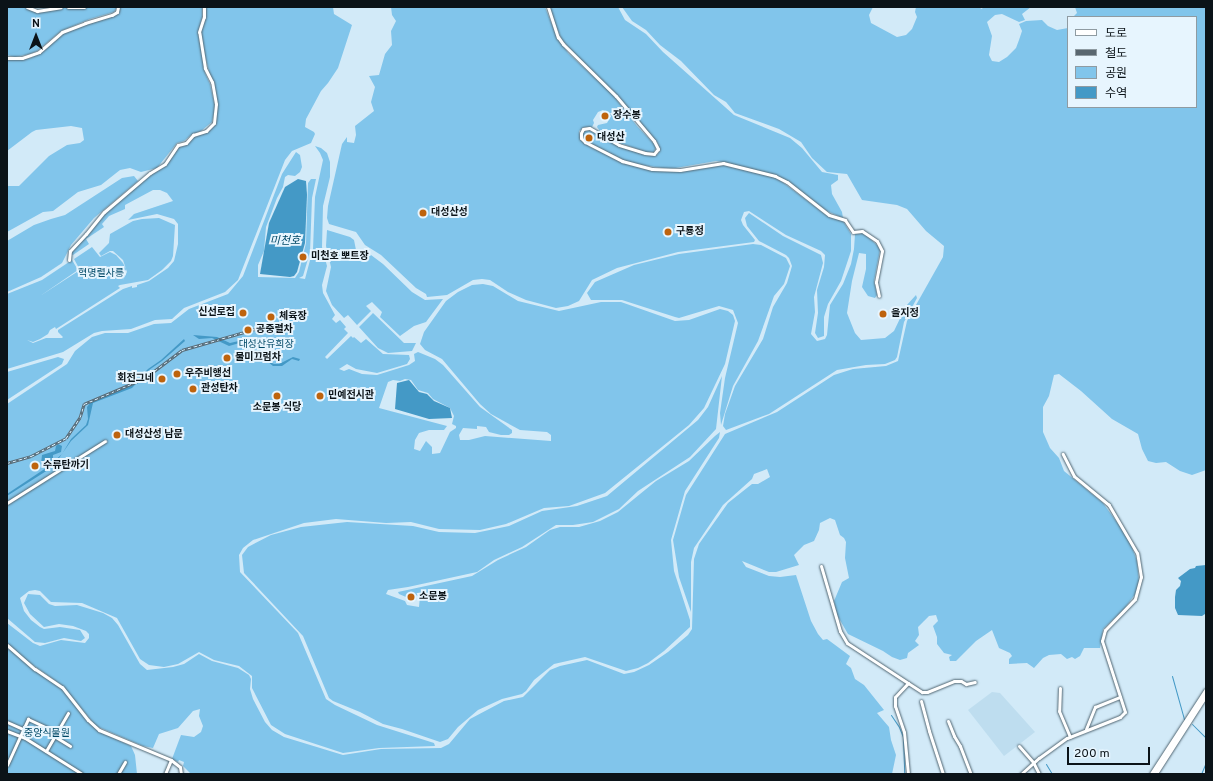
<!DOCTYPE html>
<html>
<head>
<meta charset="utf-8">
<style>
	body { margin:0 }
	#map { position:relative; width:1213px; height:781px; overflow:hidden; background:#d2eaf8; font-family:Overpass,"Noto Sans KR",sans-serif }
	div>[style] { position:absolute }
	.built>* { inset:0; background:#beddef }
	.green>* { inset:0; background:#81c5eb }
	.water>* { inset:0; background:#4499c6 }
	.stream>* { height:1px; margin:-0.5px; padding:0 0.5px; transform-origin:0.5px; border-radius:0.5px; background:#4499c6 }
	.roads { filter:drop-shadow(0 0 1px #516672) drop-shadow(0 0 1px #516672) }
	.minor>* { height:3px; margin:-1.5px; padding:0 1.5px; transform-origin:1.5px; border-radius:1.5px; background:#fff }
	.highway>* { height:4px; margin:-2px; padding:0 2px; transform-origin:2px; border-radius:2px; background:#fff }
	.rail>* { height:2.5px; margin-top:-1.25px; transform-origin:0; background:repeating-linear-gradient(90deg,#e7f5fe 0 3px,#596770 0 6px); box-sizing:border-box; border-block:1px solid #596770 }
	.dots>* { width:11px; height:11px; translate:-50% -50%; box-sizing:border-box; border:2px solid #e7f5fe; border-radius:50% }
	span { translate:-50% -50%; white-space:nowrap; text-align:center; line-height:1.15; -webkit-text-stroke:4px #e7f5fe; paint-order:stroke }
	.poi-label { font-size:10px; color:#0b1318; font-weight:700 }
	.left { translate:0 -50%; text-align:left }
	.right { translate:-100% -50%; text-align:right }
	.park-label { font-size:10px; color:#004866 }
	.water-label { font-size:11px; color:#004867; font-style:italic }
	.frame { position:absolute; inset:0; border:8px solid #0b1318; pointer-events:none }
	.legend { position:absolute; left:1067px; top:16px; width:130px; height:92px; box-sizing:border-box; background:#e7f5fe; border:1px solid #8f9ba2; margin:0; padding:5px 7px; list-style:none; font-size:12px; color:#0b1318 }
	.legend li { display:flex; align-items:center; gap:8px; height:20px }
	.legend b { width:20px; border:1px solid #8f9ba2 }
	.north { position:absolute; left:16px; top:16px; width:40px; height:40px; -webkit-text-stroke:3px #e7f5fe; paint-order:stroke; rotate:0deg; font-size:11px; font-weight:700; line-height:16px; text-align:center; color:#0b1318 }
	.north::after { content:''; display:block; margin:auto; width:14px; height:18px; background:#0b1318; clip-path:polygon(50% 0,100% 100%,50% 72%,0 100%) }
	.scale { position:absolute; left:1067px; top:747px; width:83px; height:18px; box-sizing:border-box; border:2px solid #0b1318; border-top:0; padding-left:5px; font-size:12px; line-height:14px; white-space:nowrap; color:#0b1318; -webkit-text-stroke:3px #e7f5fe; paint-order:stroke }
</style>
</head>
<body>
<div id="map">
	<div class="built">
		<div style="clip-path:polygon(992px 692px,1000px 693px,1035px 732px,1004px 756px,968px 710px)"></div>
	</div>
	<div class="green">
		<div style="clip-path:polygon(7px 7px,26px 7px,32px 11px,39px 12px,62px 8px,117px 7px,114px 12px,90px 19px,61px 31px,37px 51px,30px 54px,15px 57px,7px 55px)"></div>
		<div style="clip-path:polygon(120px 7px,202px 7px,202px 18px,198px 33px,205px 73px,210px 84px,215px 107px,212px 122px,201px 131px,191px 135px,184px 141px,177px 143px,157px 168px,141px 172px,130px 168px,120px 170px,101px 185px,78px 192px,53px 211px,43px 212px,7px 232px,7px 186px,19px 186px,49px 156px,67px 145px,80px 143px,84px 140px,82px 128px,71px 126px,36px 130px,32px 132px,7px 151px,7px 59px,20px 60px,31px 58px,45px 50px,55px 39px,65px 32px,116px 14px)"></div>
		<div style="clip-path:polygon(205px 7px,333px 7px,334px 14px,352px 25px,338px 68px,328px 83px,321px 91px,306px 119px,305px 127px,314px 132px,315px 134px,311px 143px,292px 151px,285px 160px,238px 280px,225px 292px,184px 308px,172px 319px,155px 320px,131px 329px,102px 331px,94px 333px,63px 352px,7px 369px,7px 294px,42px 280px,72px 260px,78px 270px,40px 296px,80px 270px,74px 259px,92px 247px,100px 257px,110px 252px,116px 255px,123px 263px,126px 269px,123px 280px,127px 272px,123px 260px,113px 251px,110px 251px,101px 256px,99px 253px,109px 243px,110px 234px,133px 221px,142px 219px,159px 218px,175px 225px,173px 256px,171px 261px,162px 270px,148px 280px,120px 285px,118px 286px,120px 288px,56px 329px,55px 327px,50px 330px,48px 334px,40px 339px,33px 342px,27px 340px,33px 343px,46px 338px,62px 338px,63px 337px,58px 332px,58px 330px,123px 289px,132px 286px,132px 288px,137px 287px,137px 285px,149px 281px,168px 268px,174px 261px,178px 244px,178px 224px,174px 219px,157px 214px,128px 220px,134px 214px,173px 201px,167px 193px,160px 190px,153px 190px,125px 205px,125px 209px,109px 216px,102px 224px,104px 227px,86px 239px,89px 244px,73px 255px,70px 254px,104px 214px,149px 175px,166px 166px,175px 149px,186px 145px,195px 135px,207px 132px,215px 125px,217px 104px,201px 39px,201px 29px,205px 18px)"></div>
		<div style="clip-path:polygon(391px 7px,545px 7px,556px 35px,568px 53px,612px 94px,637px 126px,656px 146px,654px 152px,646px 152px,620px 143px,600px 131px,597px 127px,598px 125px,607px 123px,611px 116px,603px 110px,598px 112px,593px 120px,594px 123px,592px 127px,584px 127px,579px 131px,580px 139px,590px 147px,629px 165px,652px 170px,679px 172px,718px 164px,777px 178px,826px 215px,843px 221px,851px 234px,851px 251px,841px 281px,828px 304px,824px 317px,824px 336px,818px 338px,815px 333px,818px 313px,817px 290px,824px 267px,825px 255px,821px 251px,786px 235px,749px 211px,744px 212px,741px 220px,743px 225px,755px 240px,754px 242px,678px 252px,617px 268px,592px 280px,579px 301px,568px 306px,556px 308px,526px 300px,508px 292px,490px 280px,482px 279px,473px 280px,447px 295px,427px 297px,426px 294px,416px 288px,381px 255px,365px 245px,356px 232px,329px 224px,327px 218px,328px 206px,342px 144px,347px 137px,347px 142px,354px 143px,356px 135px,355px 126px,374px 111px,371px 102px,375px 87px,369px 76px,379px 75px,385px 54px,392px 45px,391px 31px,396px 21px,392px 15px)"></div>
		<div style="clip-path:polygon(548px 7px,618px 7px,625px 20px,646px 34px,663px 52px,734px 115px,790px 138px,802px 148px,822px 172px,838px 175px,838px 180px,831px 185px,832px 194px,842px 212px,843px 218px,827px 211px,784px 179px,723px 162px,716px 161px,670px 169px,634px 164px,623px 160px,588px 142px,582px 135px,585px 130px,588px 130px,618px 145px,647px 156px,657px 155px,660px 151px,658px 143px,562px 40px)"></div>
		<div style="clip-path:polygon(622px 7px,873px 7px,869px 15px,871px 23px,897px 37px,906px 35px,912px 29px,917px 17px,915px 12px,916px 7px,980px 7px,981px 9px,985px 7px,1031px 7px,1022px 14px,1025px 20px,1019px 22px,1002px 14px,995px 15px,987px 22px,992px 36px,989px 55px,992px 61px,999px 62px,1007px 57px,1016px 48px,1019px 40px,1022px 31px,1019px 24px,1026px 21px,1042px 20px,1048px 26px,1057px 30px,1068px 28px,1068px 107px,1196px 107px,1196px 17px,1073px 17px,1077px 13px,1075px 7px,1206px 7px,1206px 470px,1192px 475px,1180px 471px,1166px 462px,1156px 463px,1148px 461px,1142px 449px,1138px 434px,1112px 419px,1081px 391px,1059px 374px,1054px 375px,1049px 396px,1043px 407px,1043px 432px,1050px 448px,1059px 458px,1064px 471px,1103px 503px,1129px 539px,1137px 561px,1139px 582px,1136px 593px,1124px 609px,1103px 629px,1100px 648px,1084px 648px,1080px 656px,1075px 659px,1072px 657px,1067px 659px,1061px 654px,1049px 655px,1043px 658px,1034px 668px,1027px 663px,1009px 664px,1009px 659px,1012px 656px,1010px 653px,999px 648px,992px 630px,976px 641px,956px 661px,950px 661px,949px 657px,952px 655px,944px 653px,937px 644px,937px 637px,933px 626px,938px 621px,936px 615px,929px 616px,918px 627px,919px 635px,915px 641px,919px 645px,908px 653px,907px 658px,900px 660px,892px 657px,883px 651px,848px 634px,837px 615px,834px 601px,842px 582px,849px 578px,845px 558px,846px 542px,844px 538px,840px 535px,835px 520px,830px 518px,820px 523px,819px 530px,814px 541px,804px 545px,794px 555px,799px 565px,776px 572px,769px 572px,742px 561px,746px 567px,769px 576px,780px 577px,796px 575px,811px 621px,818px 634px,823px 640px,827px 639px,850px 656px,846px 664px,851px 668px,855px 679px,864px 685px,884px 710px,877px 713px,889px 727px,891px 740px,896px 755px,892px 774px,191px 774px,183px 766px,184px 762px,179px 760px,178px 762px,172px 759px,181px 735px,194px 737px,201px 732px,203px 726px,199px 716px,200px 709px,193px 711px,178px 728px,159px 734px,153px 748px,143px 746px,96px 726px,63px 686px,23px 658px,7px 643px,7px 623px,33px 643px,40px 646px,61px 640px,85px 643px,89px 638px,89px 634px,86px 631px,73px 626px,59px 624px,44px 627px,30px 614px,24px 603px,28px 594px,40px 595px,49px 604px,55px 606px,77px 605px,103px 613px,112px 618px,118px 625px,140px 664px,147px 670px,173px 667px,184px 664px,199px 654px,212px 661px,238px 668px,249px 675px,251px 679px,250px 689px,253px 699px,265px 722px,272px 730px,284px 737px,343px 755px,381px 749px,441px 748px,449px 744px,470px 719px,504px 701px,523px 697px,550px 670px,560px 666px,587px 660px,624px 674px,634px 672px,649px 665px,668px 652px,688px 635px,692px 629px,694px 559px,699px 544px,728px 503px,752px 484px,758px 484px,770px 477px,767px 469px,754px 474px,752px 479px,723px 505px,694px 548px,691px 562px,691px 612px,679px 577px,673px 540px,686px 495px,725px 434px,777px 412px,834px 375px,853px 369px,886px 366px,898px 361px,907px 321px,943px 257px,944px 246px,926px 231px,907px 209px,897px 205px,862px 200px,847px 174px,827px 172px,812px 158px,801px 142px,779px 129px,735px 113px,726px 102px,714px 95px,681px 61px,660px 45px,646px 30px,632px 21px)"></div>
		<div style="clip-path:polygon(evenodd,315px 146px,321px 148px,327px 153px,330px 162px,330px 177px,323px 206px,322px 247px,327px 266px,322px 285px,323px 293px,335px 315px,332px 319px,336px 323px,340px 320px,346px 327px,344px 329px,348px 333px,325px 357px,327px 359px,351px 336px,353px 338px,354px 337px,361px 343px,366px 339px,383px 354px,409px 355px,410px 359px,407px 364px,377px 373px,356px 369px,347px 364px,339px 369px,344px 371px,349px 369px,362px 374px,377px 375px,409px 365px,415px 361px,414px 354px,418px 352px,435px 359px,443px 365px,480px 407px,512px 430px,512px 433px,509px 435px,501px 435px,489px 432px,486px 427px,477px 426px,477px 429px,463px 428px,459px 435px,460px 440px,469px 440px,485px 436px,551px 441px,551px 435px,547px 432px,520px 430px,491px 414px,480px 404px,442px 359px,425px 350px,420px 344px,424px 332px,446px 301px,458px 292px,472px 285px,483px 284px,493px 286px,518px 301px,559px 311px,601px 302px,621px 302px,675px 321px,689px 320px,720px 309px,728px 311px,733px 315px,735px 321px,725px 364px,704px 408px,689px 425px,605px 493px,569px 506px,544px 508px,506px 524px,480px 530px,439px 529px,411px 522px,386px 523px,336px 519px,304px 523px,253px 540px,243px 548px,239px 555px,240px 572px,298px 633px,326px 699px,335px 705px,377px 725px,434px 743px,435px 746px,379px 748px,343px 753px,285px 734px,271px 725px,252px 688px,252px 676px,239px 666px,214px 660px,199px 652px,178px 664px,164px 667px,149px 665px,140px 659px,117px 618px,82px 603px,51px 602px,40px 591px,35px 590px,29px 591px,20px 598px,24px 611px,31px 620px,40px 627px,44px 629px,60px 627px,80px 630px,85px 638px,81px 641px,64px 638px,45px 643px,35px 642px,7px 618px,7px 404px,67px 364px,75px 351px,92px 337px,105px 333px,128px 333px,154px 324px,171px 323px,189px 309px,228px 294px,243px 276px,282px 174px,296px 152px,300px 155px,302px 167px,300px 172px,295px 176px,288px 175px,285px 177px,283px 187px,277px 198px,266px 227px,264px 251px,258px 265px,258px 277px,295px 278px,299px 272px,306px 243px,308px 183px,311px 179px,316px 179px,312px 198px,310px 252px,303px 276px,299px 278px,305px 279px,313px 249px,315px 197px,323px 160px,320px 153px,315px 146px,405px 379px,411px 380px,418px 390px,428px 393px,433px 399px,450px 408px,454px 416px,452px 424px,456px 426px,456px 428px,450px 432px,440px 453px,432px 454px,432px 447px,426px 441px,420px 451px,414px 449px,415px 440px,419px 433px,429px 430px,444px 430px,447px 426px,379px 408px,388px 382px,393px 380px,400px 381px,405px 379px)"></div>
		<div style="clip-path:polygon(134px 176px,138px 181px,94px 218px,71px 245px,62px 263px,41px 277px,7px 292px,7px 241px,34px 225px,51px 219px,65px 215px,122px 178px)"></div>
		<div style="clip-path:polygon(749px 213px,783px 236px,821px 255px,823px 263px,814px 297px,815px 312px,811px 334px,817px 341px,825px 339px,827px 335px,830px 305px,843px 284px,851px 264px,854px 249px,855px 234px,862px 233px,867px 236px,878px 246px,880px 250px,874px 281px,877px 295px,875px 298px,868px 296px,862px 287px,866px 269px,866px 254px,859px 253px,852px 281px,847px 313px,855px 333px,861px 340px,885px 338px,894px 331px,906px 306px,916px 295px,917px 298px,904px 322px,897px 357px,895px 360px,885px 364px,866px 365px,837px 370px,769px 414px,726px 430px,723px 426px,725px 414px,735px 386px,763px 339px,773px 307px,787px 283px,792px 266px,789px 258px,786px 255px,759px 241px,747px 226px,745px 218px)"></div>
		<div style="clip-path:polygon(327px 230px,350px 237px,354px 240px,356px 250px,371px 255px,383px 264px,412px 292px,425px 300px,443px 299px,426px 322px,414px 326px,400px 336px,380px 317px,382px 312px,372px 302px,366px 306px,371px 311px,357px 325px,348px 315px,344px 318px,332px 305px,326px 291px,331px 267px,326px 246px)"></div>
		<div style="clip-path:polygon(753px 244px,761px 245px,786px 258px,790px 266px,784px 284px,774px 296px,758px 341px,733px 386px,721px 425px,720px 413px,725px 378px,738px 323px,733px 310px,719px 306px,679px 318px,675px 317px,622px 300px,591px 300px,587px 293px,595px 282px,634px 265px,679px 254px)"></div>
		<div style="clip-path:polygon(373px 313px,404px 343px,416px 343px,412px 351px,388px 353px,378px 348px,359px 327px)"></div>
		<div style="clip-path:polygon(58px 357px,64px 359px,62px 364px,7px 400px,7px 372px)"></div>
		<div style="clip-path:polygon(722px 376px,716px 429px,690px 457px,638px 491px,619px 509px,593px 522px,573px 525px,556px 525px,522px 547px,494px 560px,477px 572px,408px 587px,388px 590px,386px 594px,405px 601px,407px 605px,419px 607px,420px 596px,409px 594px,406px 597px,399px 594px,398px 592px,472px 576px,498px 560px,526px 547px,550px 530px,560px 527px,579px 527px,600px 521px,618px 512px,656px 481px,689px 461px,715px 436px,720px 432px,719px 438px,685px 491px,671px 540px,674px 571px,690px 620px,690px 627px,664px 651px,648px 663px,638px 668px,626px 671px,585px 657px,554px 664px,534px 680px,526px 691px,522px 694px,502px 699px,478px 710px,458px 727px,448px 739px,440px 742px,402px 729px,383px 724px,360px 712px,333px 701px,329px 698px,303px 636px,244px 573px,242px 555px,248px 547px,271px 535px,301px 527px,347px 522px,413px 526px,439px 532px,475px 533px,509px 526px,542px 511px,577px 506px,607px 496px,698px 420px,708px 407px)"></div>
		<div style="clip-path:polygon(7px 647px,30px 667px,62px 689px,98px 731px,131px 746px,135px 755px,137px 774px,7px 774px)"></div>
	</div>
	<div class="water">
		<div style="clip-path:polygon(298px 179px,306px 181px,307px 195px,305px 243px,297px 272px,294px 276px,290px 277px,260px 274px,269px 223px,285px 187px)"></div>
		<div style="clip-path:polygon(193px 335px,217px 337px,230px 343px,243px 340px,253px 349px,266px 356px,270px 362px,274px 364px,279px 364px,293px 357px,300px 359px,299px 361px,292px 359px,282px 366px,273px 366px,243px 342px,229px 346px,212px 338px,199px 339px)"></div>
		<div style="clip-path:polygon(184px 339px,185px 341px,162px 361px,149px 370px,132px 388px,93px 403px,88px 425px,71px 441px,57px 461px,51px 468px,7px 496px,7px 494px,49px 466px,62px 454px,71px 439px,86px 425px,88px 419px,87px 407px,90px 403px,132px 385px,148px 369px,161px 360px)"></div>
		<div style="clip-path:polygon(409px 380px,419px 392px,427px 394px,434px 401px,450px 408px,452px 418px,429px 419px,395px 409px,397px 383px)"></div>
		<div style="clip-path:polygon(58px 444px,62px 446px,61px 452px,53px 455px,53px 461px,50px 464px,46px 466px,41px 464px,42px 455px,55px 451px,56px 446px)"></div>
		<div style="clip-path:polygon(1206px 565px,1205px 614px,1202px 616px,1178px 615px,1175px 608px,1175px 597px,1176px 590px,1180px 586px,1181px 581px,1178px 578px,1190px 569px,1195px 568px,1196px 566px)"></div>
	</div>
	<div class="stream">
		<div style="left:1172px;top:676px;width:45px;rotate:74.4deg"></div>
		<div style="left:891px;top:715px;width:14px;rotate:56deg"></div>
		<div style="left:899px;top:727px;width:11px;rotate:68deg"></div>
		<div style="left:903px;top:737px;width:37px;rotate:88deg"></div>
		<div style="left:1192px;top:724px;width:20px;rotate:45deg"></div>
		<div style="left:1046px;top:764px;width:12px;rotate:59deg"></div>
		<div style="left:1201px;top:774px;width:13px;rotate:-67deg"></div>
	</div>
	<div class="roads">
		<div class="minor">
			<div style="left:27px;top:7px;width:11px;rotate:22deg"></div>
			<div style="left:37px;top:11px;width:24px;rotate:-9deg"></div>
			<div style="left:68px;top:7px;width:16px"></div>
			<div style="left:548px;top:7px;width:32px;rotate:72deg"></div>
			<div style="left:558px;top:37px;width:9px;rotate:54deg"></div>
			<div style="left:563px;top:44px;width:74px;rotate:44.5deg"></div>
			<div style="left:616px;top:96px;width:59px;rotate:49.8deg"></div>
			<div style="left:654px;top:141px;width:9px;rotate:63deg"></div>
			<div style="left:658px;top:149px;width:6px;rotate:129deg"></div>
			<div style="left:654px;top:154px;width:9px;rotate:-174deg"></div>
			<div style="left:645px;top:153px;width:27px;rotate:-163deg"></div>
			<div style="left:619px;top:145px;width:34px;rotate:-150deg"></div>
			<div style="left:589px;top:128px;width:6px;rotate:171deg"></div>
			<div style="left:583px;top:129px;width:4px;rotate:117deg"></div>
			<div style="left:581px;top:133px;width:5px;rotate:90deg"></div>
			<div style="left:581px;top:138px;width:6px;rotate:45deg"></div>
			<div style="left:585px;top:142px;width:42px;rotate:27.2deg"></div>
			<div style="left:622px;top:161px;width:31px;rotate:15deg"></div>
			<div style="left:652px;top:169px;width:28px;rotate:2deg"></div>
			<div style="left:680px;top:170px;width:44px;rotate:-9.2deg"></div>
			<div style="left:723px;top:163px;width:54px;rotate:14deg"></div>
			<div style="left:775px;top:176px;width:13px;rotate:27deg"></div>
			<div style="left:787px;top:182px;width:53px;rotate:38.2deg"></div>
			<div style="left:829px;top:215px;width:17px;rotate:17deg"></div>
			<div style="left:845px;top:220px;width:14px;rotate:56deg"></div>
			<div style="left:853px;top:232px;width:9px;rotate:-6deg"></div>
			<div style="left:862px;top:231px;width:18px;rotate:34deg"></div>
			<div style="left:877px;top:241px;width:11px;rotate:63deg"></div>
			<div style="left:882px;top:251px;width:32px;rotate:101deg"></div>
			<div style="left:876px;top:282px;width:14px;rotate:78deg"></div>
			<div style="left:7px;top:58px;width:15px"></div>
			<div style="left:22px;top:58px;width:18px;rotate:-19deg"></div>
			<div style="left:39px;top:52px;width:30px;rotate:-41deg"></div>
			<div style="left:62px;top:32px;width:25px;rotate:-21deg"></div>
			<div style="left:85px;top:23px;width:28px;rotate:-17deg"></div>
			<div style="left:112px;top:15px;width:6px;rotate:-31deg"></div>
			<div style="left:117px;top:12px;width:5px;rotate:-79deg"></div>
			<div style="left:69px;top:260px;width:9px;rotate:-84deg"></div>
			<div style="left:70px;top:251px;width:23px;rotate:-47deg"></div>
			<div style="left:86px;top:234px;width:28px;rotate:-51deg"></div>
			<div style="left:104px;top:212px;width:60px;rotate:-40.3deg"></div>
			<div style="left:150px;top:173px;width:17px;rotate:-31deg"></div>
			<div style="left:165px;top:164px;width:23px;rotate:-56deg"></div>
			<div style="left:178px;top:145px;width:8px;rotate:-14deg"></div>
			<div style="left:186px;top:143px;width:11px;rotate:-49deg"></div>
			<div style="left:193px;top:135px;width:14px;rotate:-17deg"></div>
			<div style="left:206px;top:131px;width:11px;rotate:-45deg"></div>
			<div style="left:214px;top:123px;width:19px;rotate:-84deg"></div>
			<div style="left:216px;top:104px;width:22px;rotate:-100deg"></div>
			<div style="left:212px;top:82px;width:16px;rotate:-117deg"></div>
			<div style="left:205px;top:68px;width:36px;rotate:-99deg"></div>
			<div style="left:199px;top:32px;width:16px;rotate:-72deg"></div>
			<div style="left:204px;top:17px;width:10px;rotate:-90deg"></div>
			<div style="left:7px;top:503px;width:116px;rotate:-32.3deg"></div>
			<div style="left:821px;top:566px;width:68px;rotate:73.7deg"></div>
			<div style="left:840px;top:631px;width:14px;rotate:60deg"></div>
			<div style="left:847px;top:643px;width:73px;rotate:33.3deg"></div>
			<div style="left:7px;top:645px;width:37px;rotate:41deg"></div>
			<div style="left:35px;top:669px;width:32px;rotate:34deg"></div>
			<div style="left:62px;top:687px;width:42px;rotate:51.8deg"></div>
			<div style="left:88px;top:720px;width:15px;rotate:42deg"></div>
			<div style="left:99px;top:730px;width:78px;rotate:22.6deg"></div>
			<div style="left:171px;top:760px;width:11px;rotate:38deg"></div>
			<div style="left:180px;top:767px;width:7px;rotate:82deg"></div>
			<div style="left:1060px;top:688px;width:23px;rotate:92deg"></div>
			<div style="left:1059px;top:711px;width:28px;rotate:67deg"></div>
			<div style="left:921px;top:701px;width:31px;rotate:75deg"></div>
			<div style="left:929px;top:731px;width:45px;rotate:72deg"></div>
			<div style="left:948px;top:721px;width:16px;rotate:68deg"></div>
			<div style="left:954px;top:736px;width:12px;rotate:59deg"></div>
			<div style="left:960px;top:746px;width:30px;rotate:69deg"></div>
			<div style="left:7px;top:722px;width:17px;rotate:24deg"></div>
			<div style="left:1086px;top:729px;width:24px;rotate:-68deg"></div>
			<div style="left:1095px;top:707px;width:27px;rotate:-22deg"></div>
			<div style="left:7px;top:731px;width:19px;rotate:21deg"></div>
			<div style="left:25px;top:738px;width:67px;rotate:32.3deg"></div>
			<div style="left:54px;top:736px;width:19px;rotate:32deg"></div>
			<div style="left:1019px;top:746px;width:21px;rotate:49deg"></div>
			<div style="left:1033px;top:762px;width:13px;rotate:63deg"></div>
			<div style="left:46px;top:751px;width:44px;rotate:-59.9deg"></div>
			<div style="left:7px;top:765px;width:51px;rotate:-65.5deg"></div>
			<div style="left:28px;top:719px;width:31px;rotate:25deg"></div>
			<div style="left:118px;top:774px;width:14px;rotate:-60deg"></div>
			<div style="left:165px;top:774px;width:15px;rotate:-67deg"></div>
			<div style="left:908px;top:774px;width:42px;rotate:-95.4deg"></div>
			<div style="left:904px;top:732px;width:28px;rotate:-109deg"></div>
			<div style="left:895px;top:706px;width:9px;rotate:-90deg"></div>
			<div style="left:895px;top:697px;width:19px;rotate:-47deg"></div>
			<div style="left:908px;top:683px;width:17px;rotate:33deg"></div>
			<div style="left:922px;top:692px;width:5px"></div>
			<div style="left:927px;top:692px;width:29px;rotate:-22deg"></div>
			<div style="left:954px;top:681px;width:7px"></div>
			<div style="left:961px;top:681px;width:6px;rotate:31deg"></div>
			<div style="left:966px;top:684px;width:9px;rotate:-13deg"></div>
			<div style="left:1021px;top:774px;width:24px;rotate:-42deg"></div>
			<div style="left:1039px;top:758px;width:34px;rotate:-36deg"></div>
			<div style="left:1067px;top:738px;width:57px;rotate:-21.6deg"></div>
			<div style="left:1120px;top:717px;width:7px;rotate:-45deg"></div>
			<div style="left:1125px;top:712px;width:75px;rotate:-107.9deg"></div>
			<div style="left:1102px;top:641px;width:11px;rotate:-75deg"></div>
			<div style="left:1105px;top:630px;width:43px;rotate:-45.9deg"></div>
			<div style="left:1135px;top:599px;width:23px;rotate:-75deg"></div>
			<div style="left:1141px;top:577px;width:24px;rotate:-99deg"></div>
			<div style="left:1137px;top:553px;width:56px;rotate:-120.3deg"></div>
			<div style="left:1109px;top:505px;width:45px;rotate:-140.4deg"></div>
			<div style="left:1074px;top:476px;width:25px;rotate:-117deg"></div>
		</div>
		<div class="highway">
			<div style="left:1152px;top:774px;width:99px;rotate:-57deg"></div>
			<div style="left:1156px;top:774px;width:93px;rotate:-57.3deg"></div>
		</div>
	</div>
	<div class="rail">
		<div style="left:7px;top:463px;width:25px;rotate:-16deg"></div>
		<div style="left:31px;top:456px;width:39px;rotate:-27deg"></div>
		<div style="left:66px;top:438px;width:25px;rotate:-56deg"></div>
		<div style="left:80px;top:417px;width:14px;rotate:-73deg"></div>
		<div style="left:84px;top:404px;width:66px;rotate:-23.1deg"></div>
		<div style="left:145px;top:378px;width:46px;rotate:-37.1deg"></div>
		<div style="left:182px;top:350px;width:79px;rotate:-16.1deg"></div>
	</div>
	<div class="dots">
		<div style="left:605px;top:116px;background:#be630d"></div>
		<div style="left:589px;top:138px;background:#be630d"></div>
		<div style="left:423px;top:213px;background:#be630d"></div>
		<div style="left:668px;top:232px;background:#be630d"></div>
		<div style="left:303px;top:257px;background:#be630d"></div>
		<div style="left:243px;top:313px;background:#be630d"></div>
		<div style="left:883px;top:314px;background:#be630d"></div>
		<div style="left:271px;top:317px;background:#be630d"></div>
		<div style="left:248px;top:330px;background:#be630d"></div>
		<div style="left:227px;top:358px;background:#be630d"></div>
		<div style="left:177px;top:374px;background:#be630d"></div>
		<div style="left:162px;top:379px;background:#be630d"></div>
		<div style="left:193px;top:389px;background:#be630d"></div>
		<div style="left:277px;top:396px;background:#be630d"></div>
		<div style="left:320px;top:396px;background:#be630d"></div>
		<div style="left:117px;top:435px;background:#be630d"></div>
		<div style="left:35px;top:466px;background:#be630d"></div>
		<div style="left:411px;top:597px;background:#be630d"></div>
	</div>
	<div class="poi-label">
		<span class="left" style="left:613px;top:116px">장수봉</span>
		<span class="left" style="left:597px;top:138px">대성산</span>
		<span class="left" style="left:431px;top:213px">대성산성</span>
		<span class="left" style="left:676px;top:232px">구룡정</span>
		<span class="left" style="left:311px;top:257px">미천호 뽀트장</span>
		<span class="right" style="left:235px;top:313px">신선로집</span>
		<span class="left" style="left:891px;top:314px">을지정</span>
		<span class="left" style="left:279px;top:317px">체육장</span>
		<span class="left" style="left:256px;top:330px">공중렬차</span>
		<span class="left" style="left:235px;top:358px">물미끄럼차</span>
		<span class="left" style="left:185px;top:374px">우주비행선</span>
		<span class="right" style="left:154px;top:379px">회전그네</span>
		<span class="left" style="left:201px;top:389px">관성탄차</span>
		<span class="left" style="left:328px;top:396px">민예전시관</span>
		<span style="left:277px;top:408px">소문봉 식당</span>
		<span class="left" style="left:125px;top:435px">대성산성 남문</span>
		<span class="left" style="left:43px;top:466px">수류탄까기</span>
		<span class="left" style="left:419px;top:597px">소문봉</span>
	</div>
	<div class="park-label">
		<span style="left:101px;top:274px">혁명렬사릉</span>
		<span style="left:266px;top:345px">대성산유희장</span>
		<span style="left:47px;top:734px">중앙식물원</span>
	</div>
	<div class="water-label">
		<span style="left:285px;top:241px">미천호</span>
	</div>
	<div class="frame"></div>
	<ul class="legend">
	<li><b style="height:5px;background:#fff"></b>도로</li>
	<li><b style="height:5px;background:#596770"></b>철도</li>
	<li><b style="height:11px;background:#81c5eb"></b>공원</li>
	<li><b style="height:11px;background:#4499c6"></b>수역</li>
	</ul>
	<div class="north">N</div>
	<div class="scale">200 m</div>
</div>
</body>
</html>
